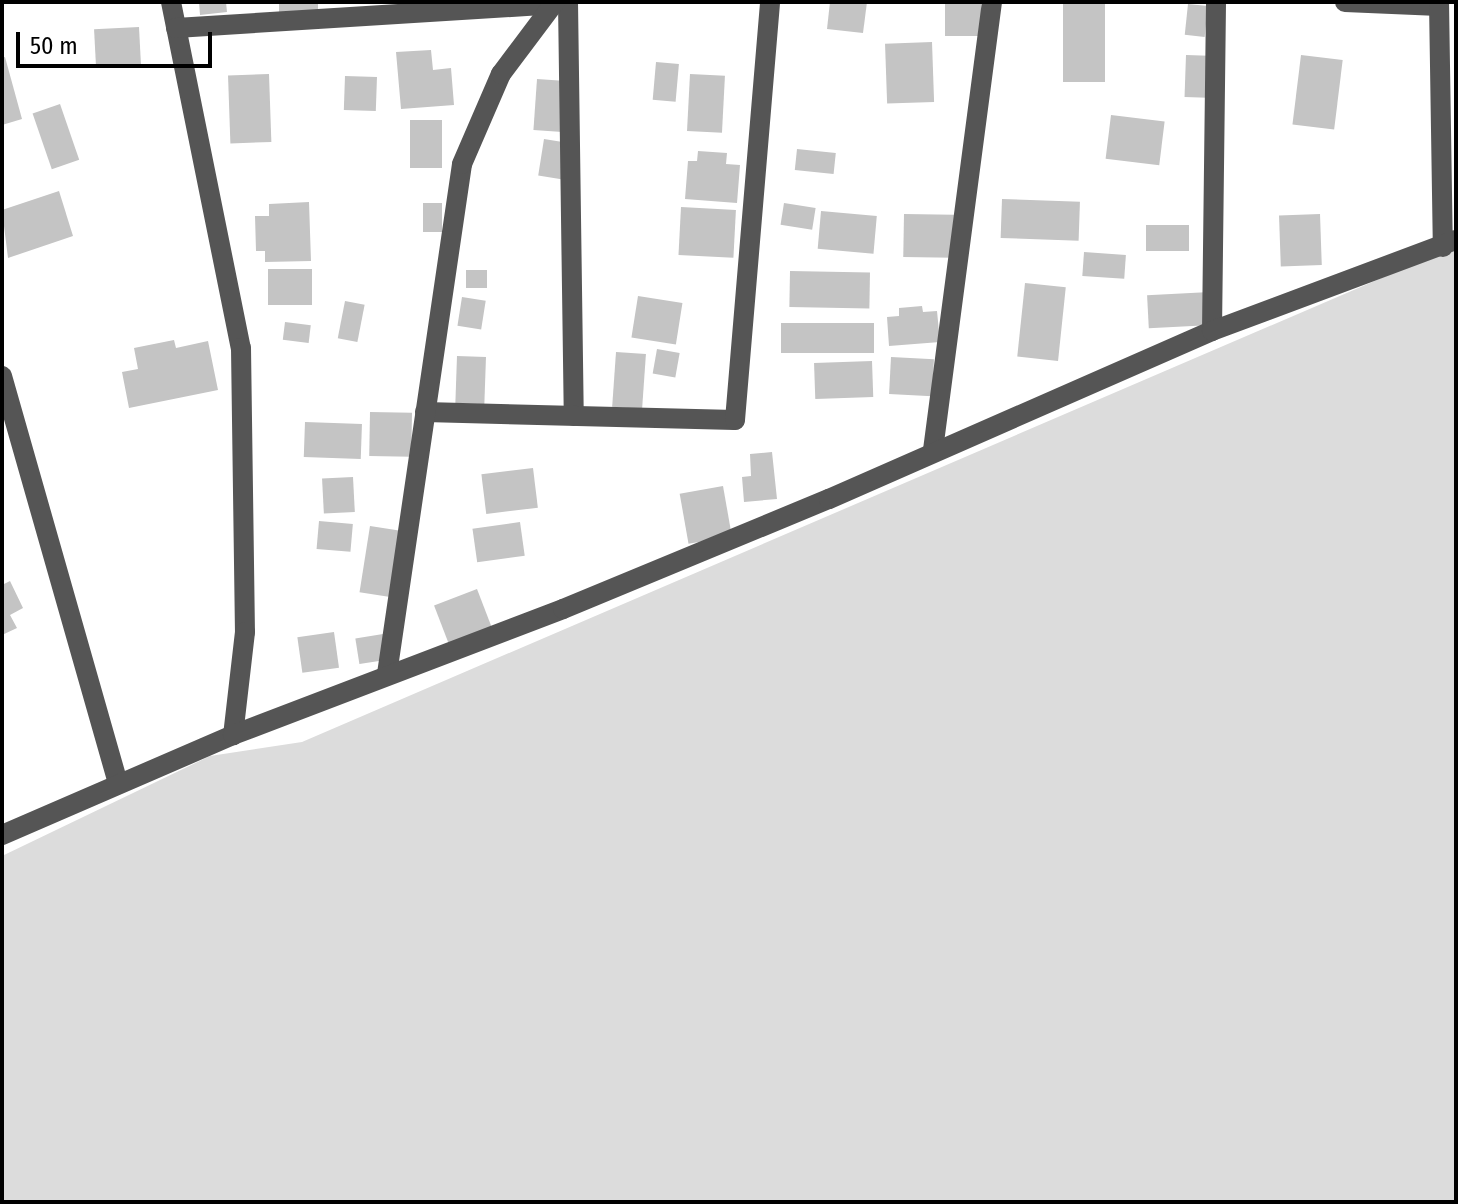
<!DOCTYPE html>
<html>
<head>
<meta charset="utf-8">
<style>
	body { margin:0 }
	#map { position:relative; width:1458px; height:1204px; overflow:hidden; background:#fff; font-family:"Fira Sans Condensed",sans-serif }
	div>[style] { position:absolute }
	.green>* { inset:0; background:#dcdcdc }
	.building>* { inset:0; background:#c4c4c4; transform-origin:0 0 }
	.minor>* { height:20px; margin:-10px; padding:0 10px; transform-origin:10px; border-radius:10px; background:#555 }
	span { translate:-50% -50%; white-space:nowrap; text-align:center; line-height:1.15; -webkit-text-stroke:8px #fff; paint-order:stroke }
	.frame { position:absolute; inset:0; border:4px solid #000; pointer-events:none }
	.scale { position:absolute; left:16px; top:32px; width:196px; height:36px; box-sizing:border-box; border:4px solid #000; border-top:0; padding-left:10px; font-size:24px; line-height:28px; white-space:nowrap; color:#000; -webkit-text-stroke:6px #fff; paint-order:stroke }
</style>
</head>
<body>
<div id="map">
	<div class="green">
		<div style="clip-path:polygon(1456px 246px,1456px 1202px,2px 1202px,2px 856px,210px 756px,302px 742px)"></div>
	</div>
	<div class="building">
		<div style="clip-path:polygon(199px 2px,226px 2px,227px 12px,200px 15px)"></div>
		<div style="left:279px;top:2px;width:39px;height:14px"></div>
		<div style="clip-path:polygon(830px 2px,867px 2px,863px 33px,827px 29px)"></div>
		<div style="left:945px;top:2px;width:36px;height:34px"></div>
		<div style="left:1063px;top:2px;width:42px;height:80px"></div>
		<div style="left:1188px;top:4px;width:20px;height:31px;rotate:6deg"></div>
		<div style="left:139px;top:27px;width:37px;height:45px;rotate:87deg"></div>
		<div style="left:932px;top:42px;width:60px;height:47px;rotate:88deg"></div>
		<div style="clip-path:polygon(431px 50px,433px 70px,451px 68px,454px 105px,401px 109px,396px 52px)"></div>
		<div style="left:1186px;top:55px;width:23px;height:42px;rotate:2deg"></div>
		<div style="left:1301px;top:55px;width:42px;height:70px;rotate:7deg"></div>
		<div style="clip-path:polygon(5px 57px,22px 119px,2px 125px,2px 58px)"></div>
		<div style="left:656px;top:62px;width:23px;height:38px;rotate:5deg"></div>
		<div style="left:269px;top:74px;width:68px;height:41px;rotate:88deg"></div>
		<div style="left:690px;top:74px;width:35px;height:57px;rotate:3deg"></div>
		<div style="left:345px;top:76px;width:32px;height:34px;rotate:2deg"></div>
		<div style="left:537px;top:79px;width:29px;height:51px;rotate:4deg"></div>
		<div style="left:60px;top:104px;width:59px;height:29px;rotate:71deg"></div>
		<div style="left:1111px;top:115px;width:54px;height:44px;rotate:7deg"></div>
		<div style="left:410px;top:120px;width:32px;height:48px"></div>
		<div style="left:544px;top:139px;width:25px;height:37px;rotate:9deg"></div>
		<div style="left:797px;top:149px;width:39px;height:21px;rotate:6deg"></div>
		<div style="clip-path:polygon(698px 151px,727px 153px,726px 164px,740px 165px,737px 203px,685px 199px,688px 161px,697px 161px)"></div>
		<div style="clip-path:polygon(59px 191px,73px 236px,8px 258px,2px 210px)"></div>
		<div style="left:1002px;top:199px;width:78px;height:39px;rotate:2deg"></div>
		<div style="clip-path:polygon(309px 202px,311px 261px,265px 262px,265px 251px,256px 251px,255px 216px,269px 216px,269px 204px)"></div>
		<div style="left:423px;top:203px;width:19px;height:29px"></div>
		<div style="left:784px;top:203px;width:32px;height:22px;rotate:9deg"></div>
		<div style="left:681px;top:207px;width:55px;height:48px;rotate:3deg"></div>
		<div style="left:821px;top:211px;width:56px;height:38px;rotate:5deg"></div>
		<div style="left:904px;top:214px;width:50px;height:43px;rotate:1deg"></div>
		<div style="left:1320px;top:214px;width:51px;height:41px;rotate:88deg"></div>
		<div style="left:1189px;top:225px;width:26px;height:43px;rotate:90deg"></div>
		<div style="left:1084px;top:252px;width:42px;height:24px;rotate:4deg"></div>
		<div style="left:268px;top:269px;width:44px;height:36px"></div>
		<div style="left:466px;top:270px;width:21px;height:18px"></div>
		<div style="left:790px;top:271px;width:80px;height:36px;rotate:1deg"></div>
		<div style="left:1025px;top:283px;width:41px;height:74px;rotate:6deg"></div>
		<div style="left:1210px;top:292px;width:33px;height:63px;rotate:87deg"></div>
		<div style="left:638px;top:296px;width:45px;height:42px;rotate:9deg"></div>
		<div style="left:462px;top:297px;width:24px;height:29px;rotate:9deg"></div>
		<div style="left:345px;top:301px;width:20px;height:38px;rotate:11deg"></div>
		<div style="clip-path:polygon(922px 306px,923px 312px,937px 311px,940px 342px,889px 346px,887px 317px,899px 316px,899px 308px)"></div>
		<div style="left:285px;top:322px;width:26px;height:18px;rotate:7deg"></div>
		<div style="left:874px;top:323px;width:30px;height:93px;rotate:90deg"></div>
		<div style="clip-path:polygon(174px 340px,176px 348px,208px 341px,218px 390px,129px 408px,122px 372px,138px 369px,134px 348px)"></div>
		<div style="left:657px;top:349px;width:23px;height:25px;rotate:10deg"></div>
		<div style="left:616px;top:352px;width:30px;height:55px;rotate:4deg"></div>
		<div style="left:457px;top:356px;width:29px;height:47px;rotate:2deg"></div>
		<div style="left:891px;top:357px;width:43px;height:37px;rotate:3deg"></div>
		<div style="left:872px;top:361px;width:36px;height:58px;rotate:88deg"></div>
		<div style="left:370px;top:412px;width:42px;height:44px;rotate:1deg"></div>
		<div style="left:305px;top:422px;width:57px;height:35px;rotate:2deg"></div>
		<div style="clip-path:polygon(772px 452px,777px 499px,744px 502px,742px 477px,751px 476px,750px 454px)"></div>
		<div style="left:533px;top:468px;width:40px;height:52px;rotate:83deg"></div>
		<div style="left:353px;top:477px;width:35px;height:31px;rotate:87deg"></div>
		<div style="left:723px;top:486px;width:51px;height:44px;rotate:80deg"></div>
		<div style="left:319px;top:521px;width:34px;height:28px;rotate:5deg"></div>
		<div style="left:520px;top:522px;width:34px;height:48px;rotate:82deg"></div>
		<div style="left:370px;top:526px;width:31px;height:67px;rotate:9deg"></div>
		<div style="clip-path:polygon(10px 581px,23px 608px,10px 615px,17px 628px,2px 635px,2px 585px)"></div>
		<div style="left:477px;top:589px;width:45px;height:46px;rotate:69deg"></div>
		<div style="left:334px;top:632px;width:36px;height:37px;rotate:82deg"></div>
		<div style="left:383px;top:634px;width:26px;height:28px;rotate:81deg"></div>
	</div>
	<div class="minor">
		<div style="left:171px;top:2px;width:353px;rotate:78.6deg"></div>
		<div style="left:241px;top:348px;width:284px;rotate:89.2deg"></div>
		<div style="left:245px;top:632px;width:104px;rotate:96.6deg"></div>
		<div style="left:568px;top:2px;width:414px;rotate:89.2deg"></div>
		<div style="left:1345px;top:2px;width:94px;rotate:2.4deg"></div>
		<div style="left:1439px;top:2px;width:245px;rotate:89.1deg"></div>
		<div style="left:176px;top:28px;width:378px;rotate:-3.6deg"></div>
		<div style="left:1212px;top:331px;width:329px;rotate:-89.3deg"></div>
		<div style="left:2px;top:376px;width:424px;rotate:74.1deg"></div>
		<div style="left:425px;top:412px;width:310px;rotate:1.5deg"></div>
		<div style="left:735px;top:420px;width:419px;rotate:-85.2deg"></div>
		<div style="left:933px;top:450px;width:452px;rotate:-82.5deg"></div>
		<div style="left:387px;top:674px;width:515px;rotate:-81.63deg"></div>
		<div style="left:462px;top:164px;width:98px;rotate:-66.6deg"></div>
		<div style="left:501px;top:74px;width:90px;rotate:-53.1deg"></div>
		<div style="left:2px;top:835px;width:252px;rotate:-23.4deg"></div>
		<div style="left:233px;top:735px;width:353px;rotate:-20.9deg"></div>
		<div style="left:563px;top:609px;width:288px;rotate:-22.5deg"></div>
		<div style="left:829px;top:499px;width:418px;rotate:-23.7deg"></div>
		<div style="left:1212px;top:331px;width:260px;rotate:-20.5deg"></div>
	</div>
	<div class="frame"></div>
	<div class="scale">50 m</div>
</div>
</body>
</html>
